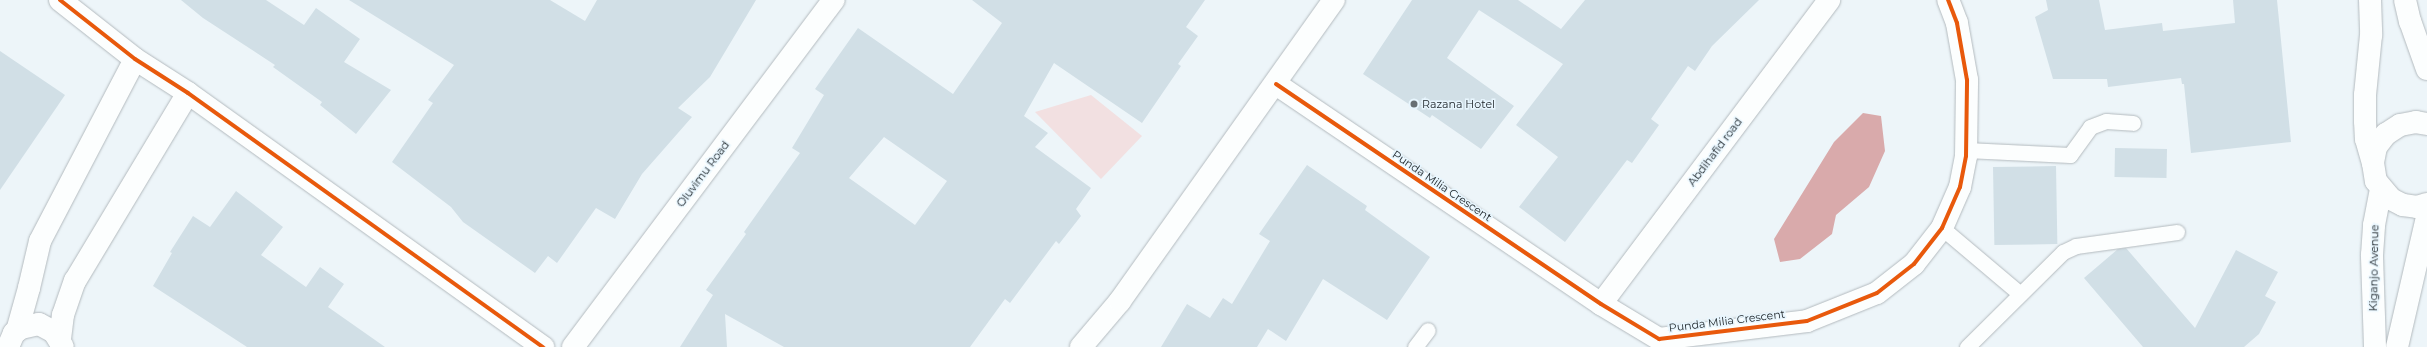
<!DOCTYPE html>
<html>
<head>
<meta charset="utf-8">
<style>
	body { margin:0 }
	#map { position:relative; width:2427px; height:347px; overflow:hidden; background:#edf5f9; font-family:Montserrat,sans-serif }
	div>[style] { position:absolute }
	.green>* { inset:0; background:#f2e0e1 }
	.water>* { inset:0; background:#d9aaab }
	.building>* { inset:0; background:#d1dfe6; transform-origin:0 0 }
	.roads { filter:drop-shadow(0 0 1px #b3babe) drop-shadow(0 0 1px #b3babe) }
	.service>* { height:15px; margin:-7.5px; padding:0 7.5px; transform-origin:7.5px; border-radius:7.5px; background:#fcfefe }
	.minor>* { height:22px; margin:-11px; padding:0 11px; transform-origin:11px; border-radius:11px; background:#fcfefe }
	.cycleway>* { height:4px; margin:-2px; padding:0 2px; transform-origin:2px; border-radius:2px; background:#e8590c }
	.dots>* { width:11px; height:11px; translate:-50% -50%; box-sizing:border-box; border:2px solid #e8f6fe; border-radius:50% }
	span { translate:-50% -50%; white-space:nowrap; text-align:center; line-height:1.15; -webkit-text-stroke:3px #e8f6fe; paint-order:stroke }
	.poi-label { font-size:11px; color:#20272b }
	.left { translate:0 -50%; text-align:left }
	.street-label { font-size:11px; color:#20272b }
</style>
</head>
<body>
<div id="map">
	<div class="green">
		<div style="clip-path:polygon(1091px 95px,1142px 136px,1101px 179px,1035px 112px)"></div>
	</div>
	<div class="water">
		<div style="clip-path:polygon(1863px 113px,1881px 116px,1885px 151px,1869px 187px,1836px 215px,1832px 234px,1800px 259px,1780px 262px,1774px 239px,1834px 142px)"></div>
	</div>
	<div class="building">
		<div style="clip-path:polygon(181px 0,266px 0,304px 25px,316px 8px,360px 39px,344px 62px,391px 90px,356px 134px,320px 105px,322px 102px,273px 67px,275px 65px,203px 18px)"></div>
		<div style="clip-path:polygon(349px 0,550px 0,585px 21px,597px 0,756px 0,710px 77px,678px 108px,692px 117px,642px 174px,615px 219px,596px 208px,557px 263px,548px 256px,535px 273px,463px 222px,451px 207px,392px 162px,433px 103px,428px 100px,454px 65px)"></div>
		<div style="clip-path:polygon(evenodd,972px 0,1205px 0,1186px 27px,1198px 36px,1178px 64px,1181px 66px,1142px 123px,1054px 63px,1024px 116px,1048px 133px,1035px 147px,1091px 188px,1076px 209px,1081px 216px,1059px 244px,1056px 241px,1010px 303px,1005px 299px,970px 347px,784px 347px,725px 314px,727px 347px,680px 347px,713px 295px,706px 290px,746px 234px,744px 232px,800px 153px,792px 148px,824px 95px,815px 89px,858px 28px,953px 94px,1002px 23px,972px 0,884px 137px,947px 181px,915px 225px,849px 178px,884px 137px)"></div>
		<div style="clip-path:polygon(1412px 0,1518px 0,1561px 29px,1585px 0,1759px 0,1712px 46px,1695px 71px,1688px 66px,1651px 119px,1659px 125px,1632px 163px,1627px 160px,1565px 242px,1519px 207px,1558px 157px,1516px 125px,1563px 64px,1479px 10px,1447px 58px,1514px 106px,1481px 149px,1432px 115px,1430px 118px,1363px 74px)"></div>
		<div style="clip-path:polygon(2046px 0,2099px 0,2105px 30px,2162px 23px,2163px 31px,2235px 23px,2233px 0,2277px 0,2291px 142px,2191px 153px,2184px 84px,2182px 84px,2181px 78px,2108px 87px,2107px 79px,2053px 79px,2035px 17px,2048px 10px)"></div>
		<div style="clip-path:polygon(0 51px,65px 95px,0 190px)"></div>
		<div style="left:2115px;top:148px;width:52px;height:29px;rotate:1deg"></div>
		<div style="clip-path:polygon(1307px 165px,1367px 206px,1365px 210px,1430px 257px,1387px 320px,1323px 279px,1286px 341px,1268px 329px,1257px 347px,1161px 347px,1187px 304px,1210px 318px,1223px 298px,1232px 304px,1270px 241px,1259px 234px)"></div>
		<div style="left:2056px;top:166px;width:78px;height:63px;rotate:89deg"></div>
		<div style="clip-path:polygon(236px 191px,283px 227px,261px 255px,306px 287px,320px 267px,344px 284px,328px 307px,385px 347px,247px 347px,153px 286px,172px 253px,170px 252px,193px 216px,210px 227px)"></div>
		<div style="clip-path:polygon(2126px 248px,2195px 328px,2236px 250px,2278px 272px,2265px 296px,2276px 302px,2259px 334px,2244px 347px,2143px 347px,2084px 278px,2118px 249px)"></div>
	</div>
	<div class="roads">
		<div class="service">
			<div style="left:1966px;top:150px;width:104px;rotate:2.8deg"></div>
			<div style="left:2070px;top:155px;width:34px;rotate:-54deg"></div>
			<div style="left:2090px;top:127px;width:17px;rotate:-21deg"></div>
			<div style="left:2106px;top:121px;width:27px;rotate:4deg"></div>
			<div style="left:1942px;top:228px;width:102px;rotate:40.2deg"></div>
			<div style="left:1415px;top:347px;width:21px;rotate:-53deg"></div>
			<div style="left:1967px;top:347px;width:135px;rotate:-44.7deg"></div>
			<div style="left:2063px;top:252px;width:14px;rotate:-25deg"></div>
			<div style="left:2076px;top:246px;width:102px;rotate:-7.9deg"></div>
		</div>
		<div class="minor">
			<div style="left:60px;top:0;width:95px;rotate:38.2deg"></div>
			<div style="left:135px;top:59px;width:63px;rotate:32.7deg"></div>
			<div style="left:188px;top:93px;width:437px;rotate:35.6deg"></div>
			<div style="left:2370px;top:0;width:35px;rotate:88deg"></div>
			<div style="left:2371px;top:35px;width:60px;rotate:95.7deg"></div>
			<div style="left:2365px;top:95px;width:26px;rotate:90deg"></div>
			<div style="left:2365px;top:121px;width:18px;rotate:87deg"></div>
			<div style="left:2366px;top:139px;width:25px;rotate:74deg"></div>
			<div style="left:2405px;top:0;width:22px;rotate:77deg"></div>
			<div style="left:2410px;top:21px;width:51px;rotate:70.5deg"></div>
			<div style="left:1276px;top:84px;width:392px;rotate:34.1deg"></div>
			<div style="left:1601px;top:304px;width:68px;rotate:31.1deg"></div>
			<div style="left:1659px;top:339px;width:149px;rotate:-6.9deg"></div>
			<div style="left:1807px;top:321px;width:75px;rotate:-21.8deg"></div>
			<div style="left:1877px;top:293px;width:47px;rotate:-38.1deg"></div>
			<div style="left:1914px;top:264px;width:46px;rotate:-52.1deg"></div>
			<div style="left:1942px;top:228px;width:45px;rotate:-66.3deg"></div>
			<div style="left:1960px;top:187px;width:32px;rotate:-79deg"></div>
			<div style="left:1966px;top:156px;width:76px;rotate:-89.2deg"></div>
			<div style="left:1967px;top:80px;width:58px;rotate:-100deg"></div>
			<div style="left:1957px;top:23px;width:25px;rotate:-111deg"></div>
			<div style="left:2427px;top:124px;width:11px;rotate:-170deg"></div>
			<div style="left:2416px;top:122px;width:16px;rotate:169deg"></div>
			<div style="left:2400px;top:125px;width:17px;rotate:147deg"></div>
			<div style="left:2386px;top:134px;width:16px;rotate:128deg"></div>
			<div style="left:2376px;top:147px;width:16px;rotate:101deg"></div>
			<div style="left:2373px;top:163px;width:18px;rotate:81deg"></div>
			<div style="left:2376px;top:181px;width:23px;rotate:50deg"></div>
			<div style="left:2391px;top:199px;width:13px;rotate:27deg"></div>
			<div style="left:2403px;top:205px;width:14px;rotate:8deg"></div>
			<div style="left:2417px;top:207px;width:10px;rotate:-17deg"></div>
			<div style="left:1601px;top:304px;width:380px;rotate:-53.1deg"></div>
			<div style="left:17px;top:331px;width:45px;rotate:-74.4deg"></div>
			<div style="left:29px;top:288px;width:48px;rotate:-76.8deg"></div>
			<div style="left:40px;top:241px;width:205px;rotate:-62.4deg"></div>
			<div style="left:60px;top:339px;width:24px;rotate:-83deg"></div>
			<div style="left:63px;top:315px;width:36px;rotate:-71deg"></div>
			<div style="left:75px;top:281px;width:219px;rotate:-59deg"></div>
			<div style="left:8px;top:347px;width:15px;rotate:-67deg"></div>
			<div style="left:14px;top:333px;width:9px;rotate:-36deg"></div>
			<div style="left:21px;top:328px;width:18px;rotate:-13deg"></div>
			<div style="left:39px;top:324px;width:17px;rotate:28deg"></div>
			<div style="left:54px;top:332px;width:17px;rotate:59deg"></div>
			<div style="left:573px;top:347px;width:434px;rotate:-53.1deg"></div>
			<div style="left:1081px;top:347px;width:60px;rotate:-49.7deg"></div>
			<div style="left:1120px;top:301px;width:369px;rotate:-54.6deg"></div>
			<div style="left:2375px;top:347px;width:92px;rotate:-91.9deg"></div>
			<div style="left:2372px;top:255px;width:30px;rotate:-86deg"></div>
			<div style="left:2374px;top:225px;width:37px;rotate:-79deg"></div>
			<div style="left:2397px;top:347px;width:133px;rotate:-77deg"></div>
		</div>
	</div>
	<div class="cycleway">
		<div style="left:60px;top:0;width:95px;rotate:38.2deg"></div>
		<div style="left:135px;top:59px;width:63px;rotate:32.7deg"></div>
		<div style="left:188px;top:93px;width:437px;rotate:35.6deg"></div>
		<div style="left:1276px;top:84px;width:392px;rotate:34.1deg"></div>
		<div style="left:1601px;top:304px;width:68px;rotate:31.1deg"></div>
		<div style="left:1659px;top:339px;width:149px;rotate:-6.9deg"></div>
		<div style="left:1807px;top:321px;width:75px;rotate:-21.8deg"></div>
		<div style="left:1877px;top:293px;width:47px;rotate:-38.1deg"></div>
		<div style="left:1914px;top:264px;width:46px;rotate:-52.1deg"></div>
		<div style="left:1942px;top:228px;width:45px;rotate:-66.3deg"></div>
		<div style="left:1960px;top:187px;width:32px;rotate:-79deg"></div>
		<div style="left:1966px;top:156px;width:76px;rotate:-89.2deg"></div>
		<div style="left:1967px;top:80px;width:58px;rotate:-100deg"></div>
		<div style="left:1957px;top:23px;width:25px;rotate:-111deg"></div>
	</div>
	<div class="dots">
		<div style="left:1414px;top:104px;background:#686f73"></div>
	</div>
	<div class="poi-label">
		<span class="left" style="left:1422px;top:104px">Razana Hotel</span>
	</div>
	<div class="street-label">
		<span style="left:1715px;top:152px;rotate:-53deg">Abdihafid road</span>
		<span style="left:703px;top:174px;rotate:-53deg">Oluvimu Road</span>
		<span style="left:1442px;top:186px;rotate:34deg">Punda Milia Crescent</span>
		<span style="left:2374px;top:268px;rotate:-89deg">Kiganjo Avenue</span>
		<span style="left:1727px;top:321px;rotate:-7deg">Punda Milia Crescent</span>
	</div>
</div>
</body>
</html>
